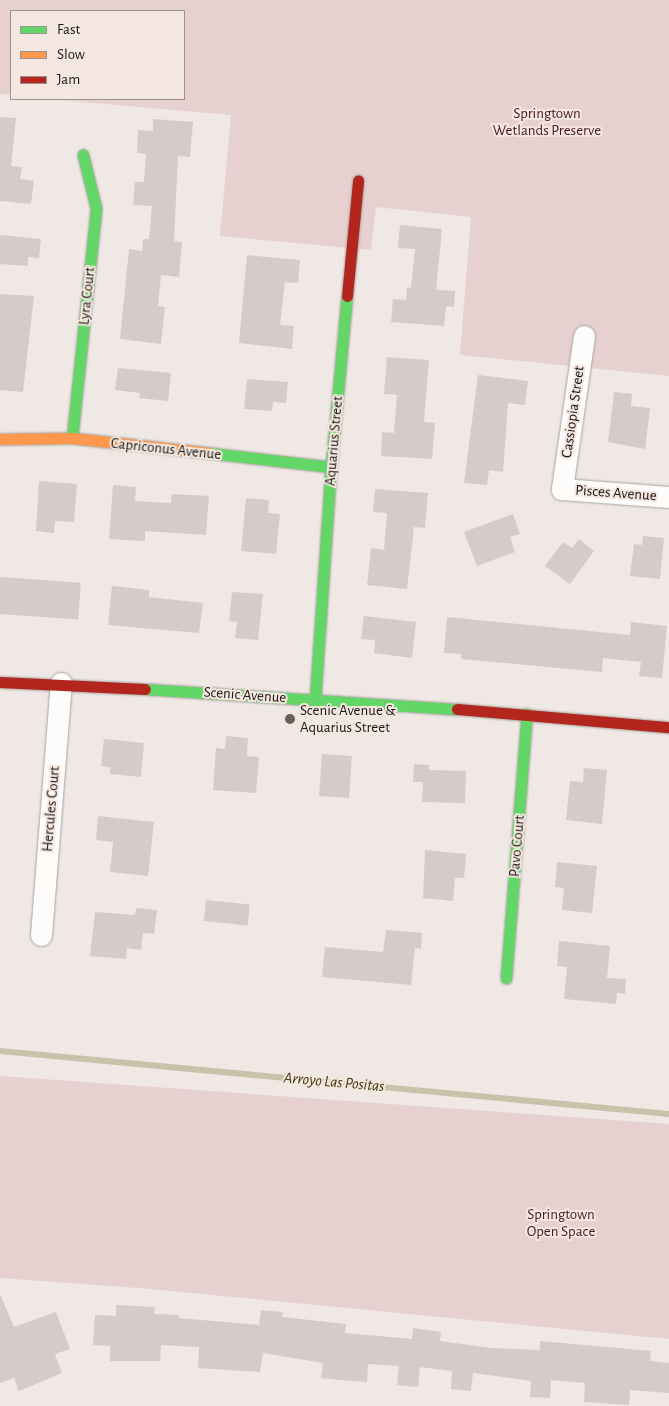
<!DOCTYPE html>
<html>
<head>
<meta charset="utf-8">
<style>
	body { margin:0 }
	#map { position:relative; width:669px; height:1406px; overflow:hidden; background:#efe8e4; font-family:"Alegreya Sans",sans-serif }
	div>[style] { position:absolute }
	.green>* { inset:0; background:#e7d0d0 }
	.stream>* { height:5.5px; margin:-2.75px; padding:0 2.75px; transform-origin:2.75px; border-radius:2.75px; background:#c8c2aa }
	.building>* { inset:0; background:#d6cbc8; transform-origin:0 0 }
	.roads { filter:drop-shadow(0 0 1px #a9a3a0) drop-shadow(0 0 1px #a9a3a0) }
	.street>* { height:21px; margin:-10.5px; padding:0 10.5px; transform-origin:10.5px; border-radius:10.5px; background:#fdfcfb }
	.fast>* { height:11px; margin:-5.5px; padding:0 5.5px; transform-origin:5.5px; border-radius:5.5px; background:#63d668 }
	.slow>* { height:11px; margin:-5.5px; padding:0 5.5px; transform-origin:5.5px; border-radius:5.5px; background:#ff974d }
	.jam>* { height:11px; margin:-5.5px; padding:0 5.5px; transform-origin:5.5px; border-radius:5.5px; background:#b3261e }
	.dots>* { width:14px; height:14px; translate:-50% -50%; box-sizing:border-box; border:2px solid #f4e7df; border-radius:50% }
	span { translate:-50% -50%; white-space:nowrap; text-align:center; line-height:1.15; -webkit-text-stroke:4px #f4e7df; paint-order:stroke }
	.park-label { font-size:15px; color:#49181f }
	.street-label { font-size:15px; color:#1a1613 }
	.poi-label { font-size:15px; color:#1a1613 }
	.left { translate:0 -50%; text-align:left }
	.water-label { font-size:16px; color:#3e360b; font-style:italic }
	.legend { position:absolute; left:10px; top:10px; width:175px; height:90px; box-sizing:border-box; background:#f4e7df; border:1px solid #9d938d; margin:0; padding:6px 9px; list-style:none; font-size:15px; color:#1a1613 }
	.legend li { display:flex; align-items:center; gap:10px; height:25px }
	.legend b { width:25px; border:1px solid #9d938d }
</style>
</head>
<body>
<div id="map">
	<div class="green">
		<div style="clip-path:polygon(0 0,669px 0,669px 376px,460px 355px,471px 217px,376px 207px,371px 250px,220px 236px,231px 115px,49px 99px,184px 99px,184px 11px,11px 11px,11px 95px,0 94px)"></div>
		<div style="clip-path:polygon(0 1076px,669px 1124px,669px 1339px,151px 1289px,0 1278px)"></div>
	</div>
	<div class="stream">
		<div style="left:0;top:1051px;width:672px;rotate:5.38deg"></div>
	</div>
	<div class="building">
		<div style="clip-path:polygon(0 117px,16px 118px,11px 166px,22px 167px,20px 179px,34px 181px,31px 204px,0 201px)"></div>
		<div style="clip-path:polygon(153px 119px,193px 122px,190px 157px,178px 156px,174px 241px,182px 242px,179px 277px,161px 275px,158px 306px,165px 307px,161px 344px,120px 339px,129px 249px,142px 251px,143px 239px,149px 239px,152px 206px,133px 205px,135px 182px,144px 182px,146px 154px,137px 153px,138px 130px,153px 131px)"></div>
		<div style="clip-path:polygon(400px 225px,442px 229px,436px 290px,455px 291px,454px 307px,446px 306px,444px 326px,391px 322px,393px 299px,406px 300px,407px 287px,411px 288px,415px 249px,398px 248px)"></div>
		<div style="clip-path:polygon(0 235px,41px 239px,39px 258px,28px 257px,28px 266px,0 264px)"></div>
		<div style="clip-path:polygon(247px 255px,300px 260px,298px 283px,285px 282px,280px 325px,294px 326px,292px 349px,239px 343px)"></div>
		<div style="clip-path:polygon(0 294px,34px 296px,23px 392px,0 390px)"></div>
		<div style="clip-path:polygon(387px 357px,429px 360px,424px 422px,435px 423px,432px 459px,381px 456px,382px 432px,394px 433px,397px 395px,384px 394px)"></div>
		<div style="clip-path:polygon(118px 368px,171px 373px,168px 401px,139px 398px,140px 393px,115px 390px)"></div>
		<div style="clip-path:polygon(478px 375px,528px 381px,525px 405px,508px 403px,503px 472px,489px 470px,487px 485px,464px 483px)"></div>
		<div style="clip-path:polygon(247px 379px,288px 382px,286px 403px,273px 402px,272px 411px,244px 409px)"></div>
		<div style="clip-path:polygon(614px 392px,632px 394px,631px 406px,650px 408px,645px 449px,608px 442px)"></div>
		<div style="clip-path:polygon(39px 481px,77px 484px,74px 522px,55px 521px,54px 533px,36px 531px)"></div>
		<div style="clip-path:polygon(113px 485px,136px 487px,135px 501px,171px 503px,172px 494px,209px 496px,206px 535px,145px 531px,145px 541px,109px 539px)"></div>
		<div style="clip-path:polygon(375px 489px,428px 493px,425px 528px,414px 527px,407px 589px,367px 585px,371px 548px,384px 550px,387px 513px,373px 512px)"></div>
		<div style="clip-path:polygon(246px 498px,269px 500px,268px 513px,280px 514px,276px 554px,241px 551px)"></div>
		<div style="clip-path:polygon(513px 514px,520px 534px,510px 537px,515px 552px,477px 566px,464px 532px)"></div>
		<div style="clip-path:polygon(643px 536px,664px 538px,660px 579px,630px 576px,634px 544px,642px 545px)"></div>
		<div style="clip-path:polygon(579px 539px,594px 551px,570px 584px,545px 566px,563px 542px,572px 548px)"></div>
		<div style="left:0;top:577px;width:81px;height:37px;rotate:4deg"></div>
		<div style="clip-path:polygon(112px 586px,149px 590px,149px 597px,203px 603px,199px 633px,108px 625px)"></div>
		<div style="clip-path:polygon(232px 592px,263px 594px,258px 640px,235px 638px,237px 622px,229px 621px)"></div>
		<div style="clip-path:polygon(364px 616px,416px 622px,412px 658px,374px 653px,375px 640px,361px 639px)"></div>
		<div style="clip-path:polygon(447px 617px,630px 635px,631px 622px,667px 626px,662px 678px,639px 676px,641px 662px,603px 658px,602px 672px,461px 659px,461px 654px,444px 653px)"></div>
		<div style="clip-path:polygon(226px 736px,248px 738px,247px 756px,259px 757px,256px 793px,213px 790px,216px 748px,225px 749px)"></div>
		<div style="clip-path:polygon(104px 739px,144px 743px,141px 777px,110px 774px,110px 767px,101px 766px)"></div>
		<div style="left:322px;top:754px;width:30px;height:42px;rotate:4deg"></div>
		<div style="clip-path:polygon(414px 764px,429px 765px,429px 770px,466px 771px,465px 803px,422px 802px,423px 782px,413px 782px)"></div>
		<div style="clip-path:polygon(584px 768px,607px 770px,602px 824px,566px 820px,570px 781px,583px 782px)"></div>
		<div style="clip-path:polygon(98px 816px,154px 822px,148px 876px,110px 872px,113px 842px,96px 840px)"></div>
		<div style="clip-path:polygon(425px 850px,466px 854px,464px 878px,455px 878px,453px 901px,423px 898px)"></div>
		<div style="clip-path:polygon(557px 862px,597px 866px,592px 913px,562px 910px,564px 888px,555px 887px)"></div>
		<div style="left:206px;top:900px;width:44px;height:21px;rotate:6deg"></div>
		<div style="clip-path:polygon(136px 908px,157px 910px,154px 934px,143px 933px,141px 950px,127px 948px,126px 959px,90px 956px,95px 912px,135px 915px)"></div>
		<div style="clip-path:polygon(386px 930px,422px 933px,421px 949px,415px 948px,411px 985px,322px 977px,325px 947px,383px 952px)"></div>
		<div style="clip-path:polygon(559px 941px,610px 946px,607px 978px,626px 979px,625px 994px,617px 993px,616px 1004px,564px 999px,567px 967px,557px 966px)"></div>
		<div style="clip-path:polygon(0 1294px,14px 1327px,56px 1312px,70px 1349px,55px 1354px,62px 1373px,19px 1391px,14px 1378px,0 1383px)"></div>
		<div style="clip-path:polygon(116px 1305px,155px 1307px,154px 1314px,179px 1315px,179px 1318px,259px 1325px,261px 1310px,283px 1312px,282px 1317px,346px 1324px,345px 1333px,412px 1339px,413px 1328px,441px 1332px,440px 1341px,492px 1348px,540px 1350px,540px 1341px,651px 1351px,650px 1361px,669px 1363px,669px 1393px,630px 1390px,629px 1405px,584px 1402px,585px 1383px,551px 1380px,550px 1398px,530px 1397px,531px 1381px,473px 1373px,471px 1391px,451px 1389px,452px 1371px,420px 1367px,418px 1387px,397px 1385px,399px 1366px,368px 1364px,367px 1382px,340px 1380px,321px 1378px,323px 1363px,263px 1353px,260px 1372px,198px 1368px,199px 1347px,161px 1345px,160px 1361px,110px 1361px,110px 1346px,93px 1345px,95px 1315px,116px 1316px)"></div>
	</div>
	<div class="roads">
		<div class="street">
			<div style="left:584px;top:336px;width:155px;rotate:98.2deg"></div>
			<div style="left:562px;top:489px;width:107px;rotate:4.3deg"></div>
			<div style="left:41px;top:935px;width:253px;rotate:-85.5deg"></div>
		</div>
		<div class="fast">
			<div style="left:72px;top:438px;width:231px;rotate:-84deg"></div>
			<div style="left:96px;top:208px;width:55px;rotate:-103.8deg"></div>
			<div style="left:210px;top:453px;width:122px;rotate:6.6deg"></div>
			<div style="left:145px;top:689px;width:313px;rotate:3.7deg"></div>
			<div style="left:315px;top:700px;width:234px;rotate:-86.1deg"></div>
			<div style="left:331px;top:467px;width:172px;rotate:-84.7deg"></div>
			<div style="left:506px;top:978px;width:265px;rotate:-85.5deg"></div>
		</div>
		<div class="slow">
			<div style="left:0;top:439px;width:72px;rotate:-0.8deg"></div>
			<div style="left:72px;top:438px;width:139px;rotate:6.2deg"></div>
		</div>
		<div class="jam">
			<div style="left:347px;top:296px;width:116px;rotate:-84.5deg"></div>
			<div style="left:0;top:682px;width:145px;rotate:2.8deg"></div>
			<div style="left:457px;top:709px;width:213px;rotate:4.9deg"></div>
		</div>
	</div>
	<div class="dots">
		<div style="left:290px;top:719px;background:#65605c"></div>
	</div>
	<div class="park-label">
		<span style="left:547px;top:122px">Springtown<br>Wetlands Preserve</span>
		<span style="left:561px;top:1223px">Springtown<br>Open Space</span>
	</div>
	<div class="street-label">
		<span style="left:87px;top:296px;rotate:-84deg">Lyra Court</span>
		<span style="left:573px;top:412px;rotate:-82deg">Cassiopia Street</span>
		<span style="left:334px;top:441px;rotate:-85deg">Aquarius Street</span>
		<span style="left:166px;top:449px;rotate:6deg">Capriconus Avenue</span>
		<span style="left:616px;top:493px;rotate:4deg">Pisces Avenue</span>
		<span style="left:245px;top:695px;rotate:4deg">Scenic Avenue</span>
		<span style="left:51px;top:809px;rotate:-85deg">Hercules Court</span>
		<span style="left:517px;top:846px;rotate:-85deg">Pavo Court</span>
	</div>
	<div class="poi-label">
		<span class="left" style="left:300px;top:719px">Scenic Avenue &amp;<br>Aquarius Street</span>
	</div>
	<div class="water-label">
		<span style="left:334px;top:1082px;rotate:5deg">Arroyo Las Positas</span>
	</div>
	<ul class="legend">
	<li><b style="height:6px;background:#63d668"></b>Fast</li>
	<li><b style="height:6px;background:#ff974d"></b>Slow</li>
	<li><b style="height:6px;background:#b3261e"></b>Jam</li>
	</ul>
</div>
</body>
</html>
